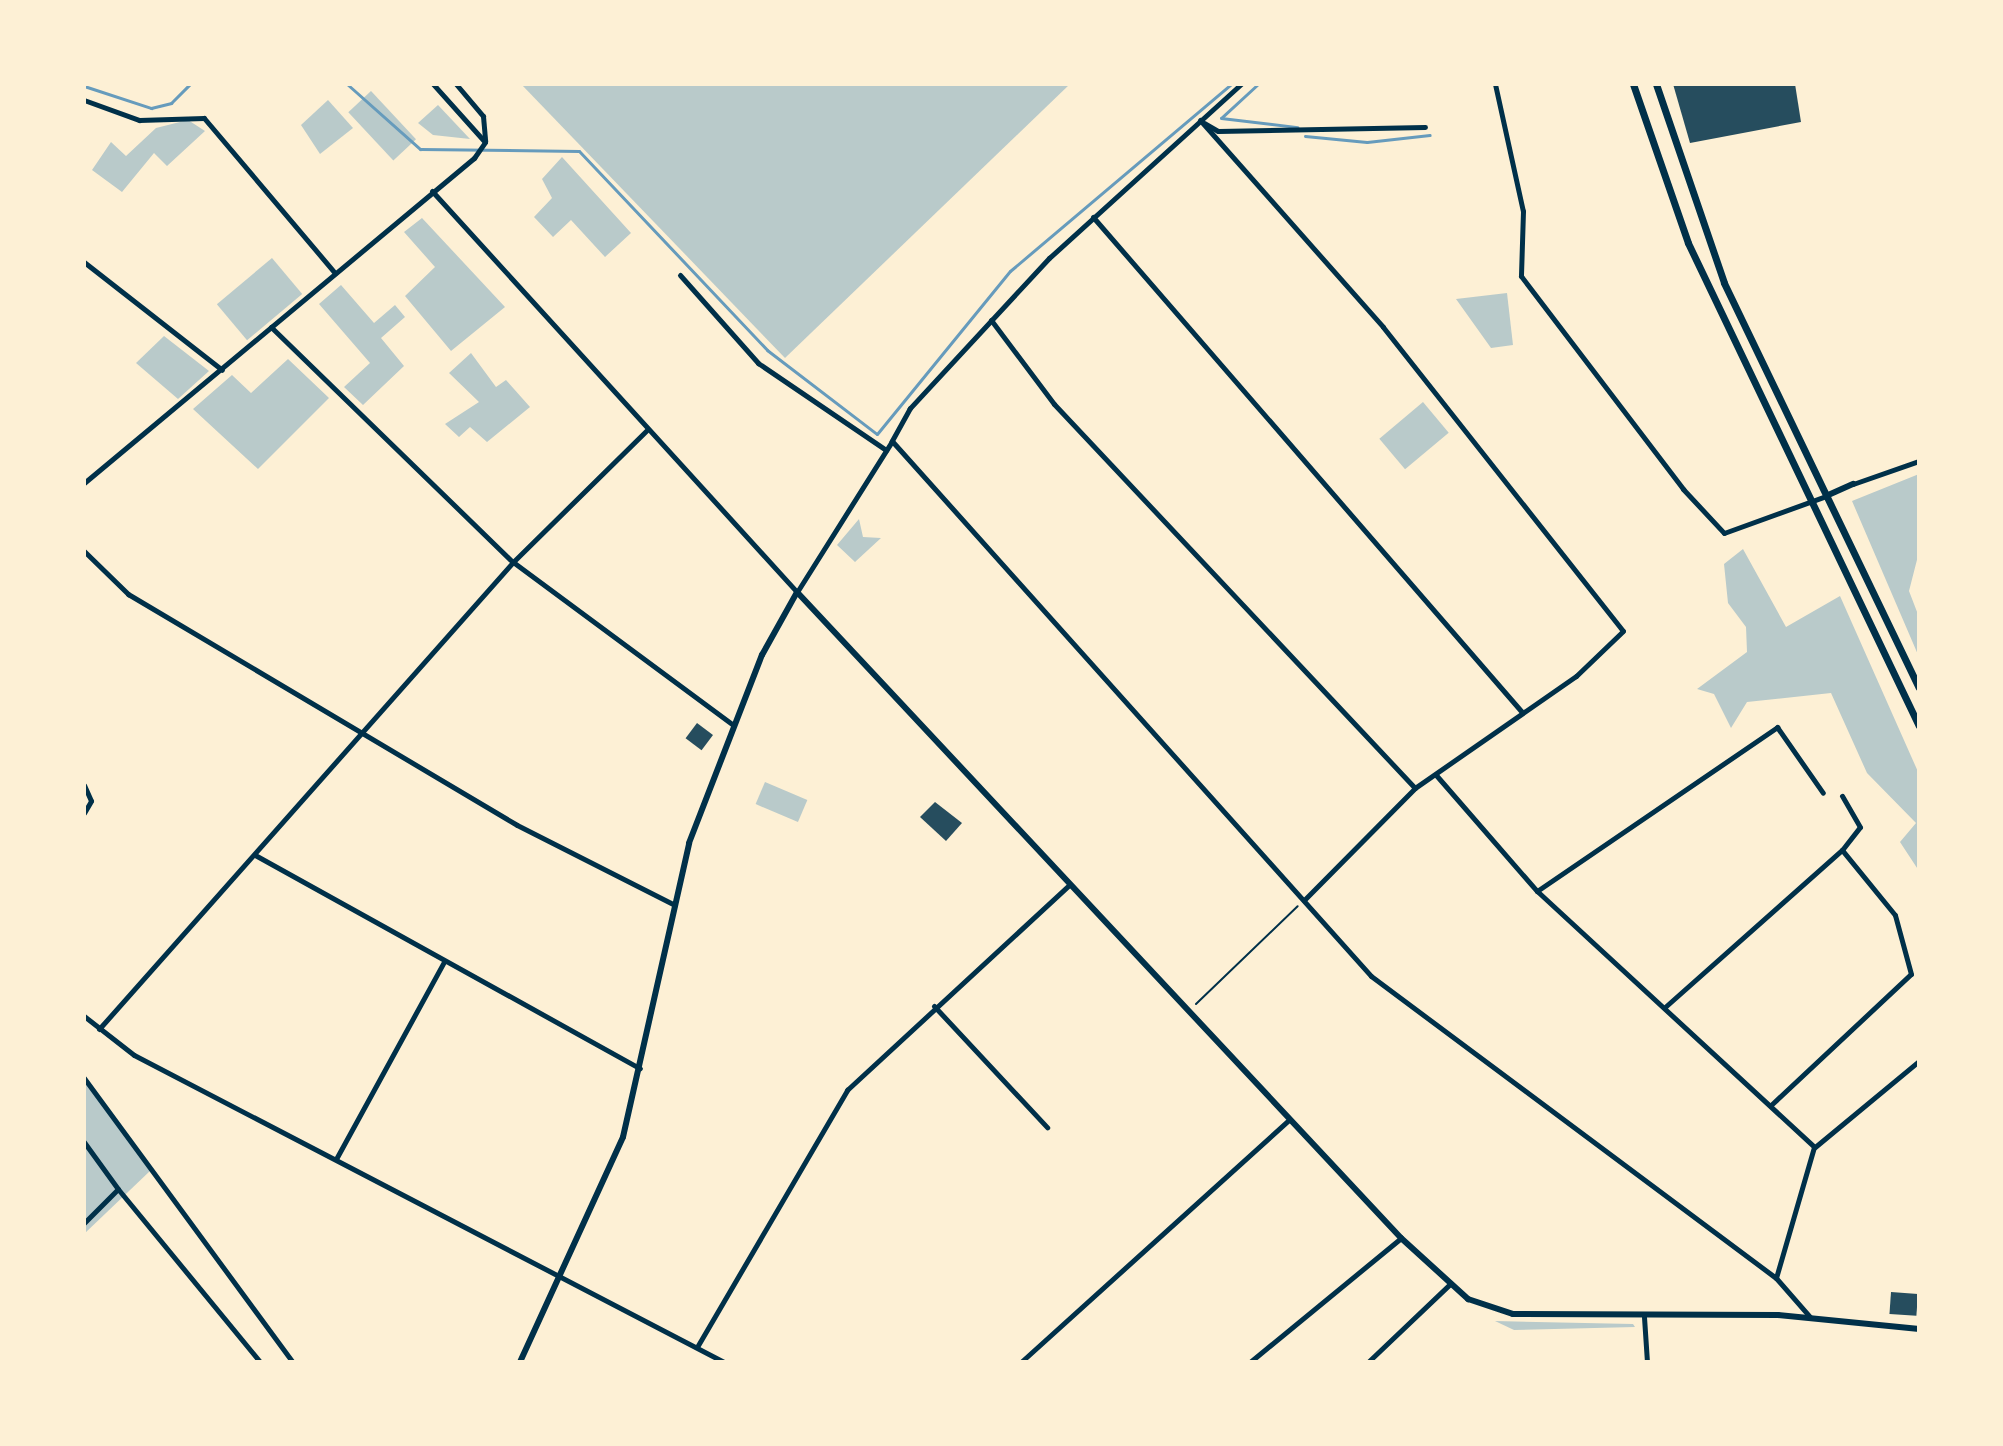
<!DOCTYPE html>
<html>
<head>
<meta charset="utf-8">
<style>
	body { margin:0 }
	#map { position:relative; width:2003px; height:1446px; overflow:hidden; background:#fdf0d5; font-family:Montserrat,sans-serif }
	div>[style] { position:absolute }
	.green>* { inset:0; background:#b9caca; transform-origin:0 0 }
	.stream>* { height:3px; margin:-1.5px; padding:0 1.5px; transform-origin:1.5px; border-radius:1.5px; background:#669bbc }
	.building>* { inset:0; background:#264d5e; transform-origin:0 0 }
	.path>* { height:2px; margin:-1px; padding:0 1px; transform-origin:1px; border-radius:1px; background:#003049 }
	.minor>* { height:5px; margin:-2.5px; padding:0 2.5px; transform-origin:2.5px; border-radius:2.5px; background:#003049 }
	.tertiary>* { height:6px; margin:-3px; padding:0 3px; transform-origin:3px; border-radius:3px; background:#003049 }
	.primary>* { height:7px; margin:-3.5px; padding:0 3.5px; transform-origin:3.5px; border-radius:3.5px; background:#003049 }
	span { translate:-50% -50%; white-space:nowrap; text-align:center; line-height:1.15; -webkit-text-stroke:7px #fdf0d5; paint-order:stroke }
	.frame { position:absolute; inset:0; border:86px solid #fdf0d5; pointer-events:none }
</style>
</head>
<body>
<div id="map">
	<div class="green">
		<div style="clip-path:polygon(521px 84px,1070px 84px,785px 358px)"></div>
		<div style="left:371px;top:91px;width:66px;height:31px;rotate:47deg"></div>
		<div style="clip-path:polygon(328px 100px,353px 128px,320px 154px,301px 125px)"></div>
		<div style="clip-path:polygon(438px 105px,470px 139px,433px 135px,418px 123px)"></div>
		<div style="clip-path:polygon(188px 120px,205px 131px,167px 166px,154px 153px,122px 192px,92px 170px,111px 142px,126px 156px,156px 128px)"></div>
		<div style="clip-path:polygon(562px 157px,631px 233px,605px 257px,571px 220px,553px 237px,534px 217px,552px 198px,542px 179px)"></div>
		<div style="clip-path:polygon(422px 218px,505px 307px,451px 351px,405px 296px,435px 267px,404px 232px)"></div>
		<div style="left:272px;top:258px;width:47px;height:72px;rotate:50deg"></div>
		<div style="clip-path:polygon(341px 285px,374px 323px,395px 305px,405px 317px,381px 338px,404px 366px,363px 405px,344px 387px,370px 363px,319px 304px)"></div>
		<div style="clip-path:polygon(1507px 293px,1513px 345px,1491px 348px,1456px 299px)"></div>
		<div style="clip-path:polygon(164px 336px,209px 371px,178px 399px,136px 363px)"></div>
		<div style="clip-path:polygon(471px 353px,496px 387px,506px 380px,530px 407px,487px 442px,470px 427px,459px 437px,445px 424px,479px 402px,449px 373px)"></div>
		<div style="clip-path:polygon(288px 359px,329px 398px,258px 469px,193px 409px,232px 375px,251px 393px)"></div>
		<div style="left:1423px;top:402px;width:40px;height:57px;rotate:50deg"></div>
		<div style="clip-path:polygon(1919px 474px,1919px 552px,1909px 591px,1919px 617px,1919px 657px,1852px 501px)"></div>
		<div style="clip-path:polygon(859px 519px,863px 537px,881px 538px,855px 562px,837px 545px)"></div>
		<div style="clip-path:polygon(1743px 549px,1786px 627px,1840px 596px,1919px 774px,1919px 871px,1900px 842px,1916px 823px,1867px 773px,1831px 693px,1747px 702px,1731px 728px,1714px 694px,1697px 689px,1747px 652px,1746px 627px,1728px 603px,1724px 564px)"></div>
		<div style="left:765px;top:782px;width:46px;height:24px;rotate:23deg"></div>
		<div style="clip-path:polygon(84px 1074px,151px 1170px,84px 1234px)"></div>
		<div style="clip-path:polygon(1495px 1321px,1633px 1324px,1635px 1327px,1514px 1330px)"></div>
	</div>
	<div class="stream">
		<div style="left:347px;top:84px;width:98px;rotate:41.7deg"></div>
		<div style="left:420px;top:149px;width:159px;rotate:0.7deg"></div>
		<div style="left:579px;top:151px;width:274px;rotate:46.6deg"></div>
		<div style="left:767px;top:350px;width:138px;rotate:37.4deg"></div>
		<div style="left:877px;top:434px;width:210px;rotate:-50.8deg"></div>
		<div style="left:1010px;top:271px;width:289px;rotate:-40.2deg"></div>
		<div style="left:1258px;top:84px;width:50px;rotate:137.4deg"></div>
		<div style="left:1221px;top:118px;width:77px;rotate:6.8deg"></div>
		<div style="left:84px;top:86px;width:71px;rotate:18.2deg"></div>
		<div style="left:151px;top:108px;width:21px;rotate:-14deg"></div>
		<div style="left:171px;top:103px;width:27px;rotate:-45deg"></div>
		<div style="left:1305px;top:136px;width:62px;rotate:5.5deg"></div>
		<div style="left:1367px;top:142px;width:63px;rotate:-6.3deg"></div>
	</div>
	<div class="building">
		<div style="clip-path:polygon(1673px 84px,1795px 84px,1801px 122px,1690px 143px)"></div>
		<div style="left:697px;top:723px;width:20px;height:19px;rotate:37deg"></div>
		<div style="clip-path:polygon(935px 802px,962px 823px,946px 841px,920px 817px)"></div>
		<div style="left:1891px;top:1292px;width:27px;height:22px;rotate:4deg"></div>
	</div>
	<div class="path">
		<div style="left:1196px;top:1004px;width:141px;rotate:-43.9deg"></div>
	</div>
	<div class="minor">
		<div style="left:456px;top:84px;width:42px;rotate:49.8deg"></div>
		<div style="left:483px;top:116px;width:25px;rotate:85deg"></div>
		<div style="left:1241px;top:84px;width:259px;rotate:137.8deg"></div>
		<div style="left:1049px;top:258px;width:205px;rotate:132.8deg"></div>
		<div style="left:910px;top:408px;width:38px;rotate:119deg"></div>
		<div style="left:892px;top:441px;width:718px;rotate:48.16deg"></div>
		<div style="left:1371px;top:976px;width:505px;rotate:36.71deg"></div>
		<div style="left:1776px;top:1278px;width:52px;rotate:48.9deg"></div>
		<div style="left:1495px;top:84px;width:130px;rotate:77.6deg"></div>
		<div style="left:1523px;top:211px;width:65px;rotate:91.8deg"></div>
		<div style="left:1521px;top:276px;width:268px;rotate:52.7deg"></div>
		<div style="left:1683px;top:489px;width:60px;rotate:47deg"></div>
		<div style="left:1724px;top:533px;width:109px;rotate:-19.9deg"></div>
		<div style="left:84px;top:100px;width:59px;rotate:20deg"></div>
		<div style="left:139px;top:120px;width:65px;rotate:-1.8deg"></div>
		<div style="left:204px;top:118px;width:203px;rotate:49.8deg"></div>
		<div style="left:1200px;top:120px;width:276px;rotate:48.5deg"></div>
		<div style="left:1383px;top:327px;width:387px;rotate:51.7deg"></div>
		<div style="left:1623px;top:631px;width:65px;rotate:136.2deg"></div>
		<div style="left:1576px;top:676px;width:196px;rotate:145.2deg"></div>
		<div style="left:1415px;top:788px;width:158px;rotate:134.7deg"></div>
		<div style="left:1204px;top:123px;width:16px;rotate:30deg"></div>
		<div style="left:1218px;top:131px;width:207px;rotate:-1.1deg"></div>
		<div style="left:432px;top:191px;width:542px;rotate:47.69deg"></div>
		<div style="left:797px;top:592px;width:178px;rotate:-57.8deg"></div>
		<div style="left:1093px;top:217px;width:654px;rotate:49.09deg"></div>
		<div style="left:84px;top:262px;width:175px;rotate:38deg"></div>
		<div style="left:680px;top:275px;width:118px;rotate:48.4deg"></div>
		<div style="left:758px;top:363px;width:155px;rotate:34.2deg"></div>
		<div style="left:991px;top:320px;width:105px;rotate:53.1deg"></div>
		<div style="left:1054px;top:404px;width:527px;rotate:46.77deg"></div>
		<div style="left:271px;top:327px;width:337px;rotate:44.2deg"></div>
		<div style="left:513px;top:562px;width:274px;rotate:36.5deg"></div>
		<div style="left:84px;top:483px;width:508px;rotate:-39.81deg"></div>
		<div style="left:474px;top:158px;width:19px;rotate:-55deg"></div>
		<div style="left:485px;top:142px;width:78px;rotate:-131.9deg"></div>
		<div style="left:1853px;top:484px;width:70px;rotate:-19.2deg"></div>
		<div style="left:84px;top:551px;width:62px;rotate:44.3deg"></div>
		<div style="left:128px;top:594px;width:452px;rotate:30.7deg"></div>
		<div style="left:517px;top:825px;width:177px;rotate:26.9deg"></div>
		<div style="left:1436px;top:775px;width:154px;rotate:49deg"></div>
		<div style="left:1537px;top:891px;width:377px;rotate:42.7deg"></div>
		<div style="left:1814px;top:1147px;width:136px;rotate:106.2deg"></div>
		<div style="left:84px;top:785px;width:17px;rotate:66deg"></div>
		<div style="left:91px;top:801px;width:14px;rotate:120deg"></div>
		<div style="left:255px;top:855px;width:440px;rotate:29deg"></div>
		<div style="left:1537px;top:891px;width:291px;rotate:-34.3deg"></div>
		<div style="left:1777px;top:727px;width:80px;rotate:55.1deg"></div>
		<div style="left:934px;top:1006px;width:166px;rotate:47deg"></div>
		<div style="left:1665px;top:1007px;width:237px;rotate:-41.6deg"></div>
		<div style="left:1842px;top:850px;width:29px;rotate:-52deg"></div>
		<div style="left:1860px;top:827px;width:36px;rotate:-120deg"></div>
		<div style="left:84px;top:1016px;width:63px;rotate:38deg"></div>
		<div style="left:134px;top:1055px;width:665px;rotate:27.49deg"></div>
		<div style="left:99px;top:1029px;width:624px;rotate:-48.44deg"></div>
		<div style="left:513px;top:562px;width:187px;rotate:-44.6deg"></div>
		<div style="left:84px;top:1078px;width:353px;rotate:53.7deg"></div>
		<div style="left:1772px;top:1104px;width:190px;rotate:-43.1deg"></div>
		<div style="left:1911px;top:974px;width:61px;rotate:-105.2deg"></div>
		<div style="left:1895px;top:915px;width:84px;rotate:-129.2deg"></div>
		<div style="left:84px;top:1142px;width:58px;rotate:54.1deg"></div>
		<div style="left:1815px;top:1147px;width:135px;rotate:-39.6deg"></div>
		<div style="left:336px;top:1159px;width:225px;rotate:-61.3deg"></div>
		<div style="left:84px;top:1223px;width:48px;rotate:-45deg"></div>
		<div style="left:118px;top:1189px;width:224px;rotate:50.6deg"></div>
		<div style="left:1644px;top:1317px;width:45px;rotate:86.2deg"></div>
		<div style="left:697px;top:1347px;width:298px;rotate:-59.7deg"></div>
		<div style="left:847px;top:1090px;width:302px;rotate:-42.7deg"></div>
		<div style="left:1021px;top:1362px;width:361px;rotate:-42.1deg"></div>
		<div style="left:1250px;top:1362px;width:195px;rotate:-39.4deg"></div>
		<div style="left:1368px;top:1362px;width:113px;rotate:-43.6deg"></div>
	</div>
	<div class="tertiary">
		<div style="left:1826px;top:496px;width:30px;rotate:-24deg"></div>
		<div style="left:520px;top:1362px;width:247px;rotate:-65.4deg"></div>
		<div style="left:623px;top:1137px;width:301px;rotate:-77.3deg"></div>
		<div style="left:689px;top:843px;width:202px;rotate:-68.8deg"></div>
		<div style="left:762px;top:655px;width:72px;rotate:-60.9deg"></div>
		<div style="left:797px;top:592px;width:884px;rotate:46.92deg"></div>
		<div style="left:1401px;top:1238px;width:91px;rotate:42.3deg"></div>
		<div style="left:1468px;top:1299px;width:47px;rotate:18.4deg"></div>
		<div style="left:1513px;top:1314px;width:265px;rotate:0.2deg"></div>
		<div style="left:1778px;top:1315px;width:142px;rotate:5.7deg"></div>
	</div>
	<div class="primary">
		<div style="left:1633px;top:84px;width:168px;rotate:70.9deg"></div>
		<div style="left:1688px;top:243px;width:535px;rotate:64.44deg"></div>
		<div style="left:1656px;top:84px;width:210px;rotate:71.1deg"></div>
		<div style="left:1724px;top:283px;width:449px;rotate:64.3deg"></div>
	</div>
	<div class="frame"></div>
</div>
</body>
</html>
